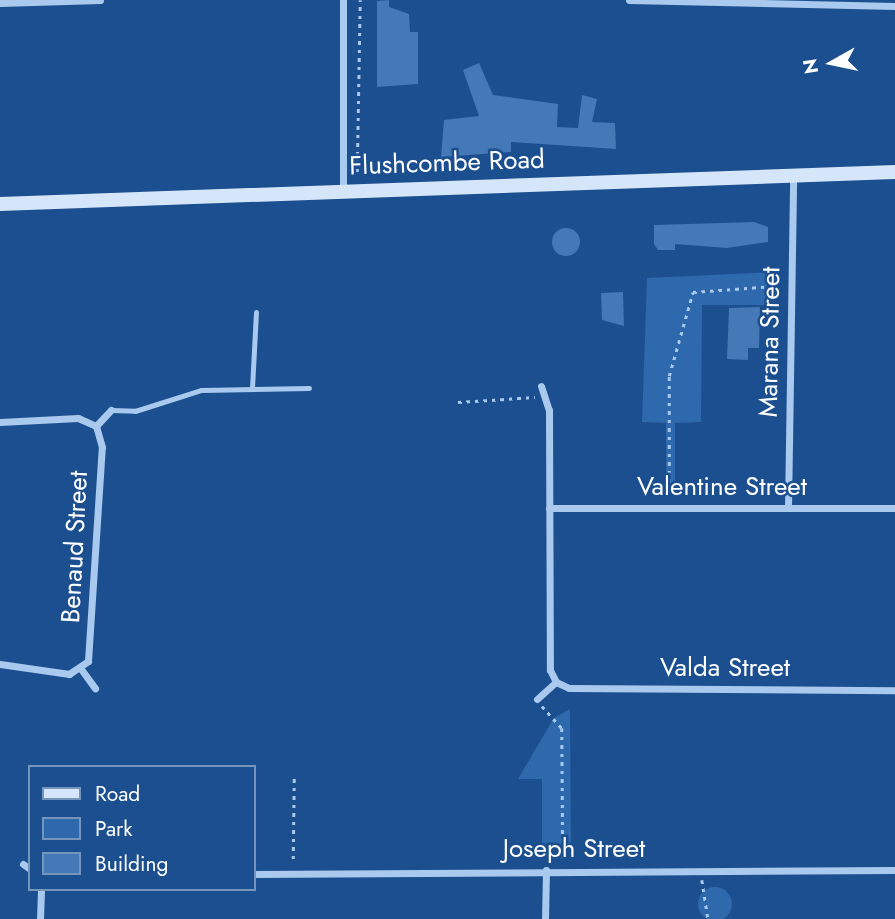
<!DOCTYPE html>
<html>
<head>
<meta charset="utf-8">
<style>
	body { margin:0 }
	#map { position:relative; width:895px; height:919px; overflow:hidden; background:#1b4f8f; font-family:Jost,sans-serif }
	div>[style] { position:absolute }
	.green>* { inset:0; background:#2e69ad }
	.round { border-radius:50% }
	.building>* { inset:0; background:#4478b7 }
	.path>* { height:2.5px; margin-top:-1.25px; transform-origin:0; background:repeating-linear-gradient(90deg,#a9c9ee 0 3.5px,transparent 0 8.5px) }
	.lane>* { height:5px; margin:-2.5px; padding:0 2.5px; transform-origin:2.5px; border-radius:2.5px; background:#a9c9ee }
	.street>* { height:7px; margin:-3.5px; padding:0 3.5px; transform-origin:3.5px; border-radius:3.5px; background:#a9c9ee }
	.secondary>* { height:14px; margin:-7px; padding:0 7px; transform-origin:7px; border-radius:7px; background:#d6e6fa }
	span { translate:-50% -50%; white-space:nowrap; text-align:center; line-height:1.15; -webkit-text-stroke:5px #1b4f8f; paint-order:stroke }
	.street-label { font-size:26px; color:#fff }
	.legend { position:absolute; left:28px; top:765px; width:228px; height:126px; box-sizing:border-box; background:#1b4f8f; border:2px solid #7695bc; margin:0; padding:9px 12px; list-style:none; font-size:21px; color:#fff }
	.legend li { display:flex; align-items:center; gap:14px; height:35px }
	.legend b { width:35px; border:2px solid #7695bc }
	.north { position:absolute; left:797px; top:28px; width:70px; height:70px; -webkit-text-stroke:5px #1b4f8f; paint-order:stroke; rotate:261deg; font-size:19px; font-weight:700; line-height:28px; text-align:center; color:#fff }
	.north::after { content:''; display:block; margin:auto; width:24px; height:32px; background:#fff; clip-path:polygon(50% 0,100% 100%,50% 72%,0 100%) }
</style>
</head>
<body>
<div id="map">
	<div class="green">
		<div style="clip-path:polygon(773px 272px,773px 305px,702px 305px,701px 422px,675px 423px,675px 489px,666px 489px,666px 423px,642px 422px,647px 278px)"></div>
		<div style="clip-path:polygon(570px 709px,571px 849px,542px 849px,542px 779px,518px 779px,554px 718px)"></div>
		<div class="round" style="left:698px;top:887px;width:34px;height:34px"></div>
	</div>
	<div class="building">
		<div style="clip-path:polygon(389px 0,389px 7px,409px 14px,410px 32px,418px 32px,418px 84px,377px 87px,377px 1px)"></div>
		<div style="clip-path:polygon(479px 63px,493px 95px,558px 104px,557px 127px,578px 128px,582px 95px,597px 99px,592px 122px,615px 123px,616px 149px,511px 142px,511px 152px,441px 157px,444px 120px,479px 116px,463px 70px)"></div>
		<div style="clip-path:polygon(754px 222px,768px 227px,768px 242px,727px 248px,675px 244px,675px 250px,658px 250px,654px 244px,654px 225px)"></div>
		<div class="round" style="left:552px;top:228px;width:28px;height:28px"></div>
		<div style="clip-path:polygon(623px 292px,624px 326px,602px 320px,601px 293px)"></div>
		<div style="clip-path:polygon(760px 307px,759px 348px,748px 348px,748px 360px,727px 359px,729px 308px)"></div>
	</div>
	<div class="path">
		<div style="left:357px;top:172px;width:172px;rotate:-89deg"></div>
		<div style="left:458px;top:402px;width:77px;rotate:-3.7deg"></div>
		<div style="left:669px;top:491px;width:115px;rotate:-90deg"></div>
		<div style="left:669px;top:376px;width:87px;rotate:-74.1deg"></div>
		<div style="left:693px;top:292px;width:82px;rotate:-4.2deg"></div>
		<div style="left:542px;top:706px;width:30px;rotate:48deg"></div>
		<div style="left:562px;top:728px;width:133px;rotate:89.6deg"></div>
		<div style="left:293px;top:859px;width:81px;rotate:-89.3deg"></div>
		<div style="left:702px;top:880px;width:39px;rotate:81deg"></div>
	</div>
	<div class="lane">
		<div style="left:252px;top:388px;width:76px;rotate:-87deg"></div>
		<div style="left:111px;top:410px;width:24px;rotate:2deg"></div>
		<div style="left:135px;top:411px;width:69px;rotate:-17.7deg"></div>
		<div style="left:201px;top:390px;width:108px;rotate:-1.1deg"></div>
	</div>
	<div class="street">
		<div style="left:343px;top:0;width:191px;rotate:90deg"></div>
		<div style="left:629px;top:0;width:266px;rotate:1.3deg"></div>
		<div style="left:0;top:3px;width:100px;rotate:-1.7deg"></div>
		<div style="left:541px;top:386px;width:25px;rotate:72deg"></div>
		<div style="left:549px;top:410px;width:260px;rotate:89.8deg"></div>
		<div style="left:550px;top:670px;width:13px;rotate:63deg"></div>
		<div style="left:556px;top:682px;width:14px;rotate:25deg"></div>
		<div style="left:569px;top:688px;width:326px;rotate:0.4deg"></div>
		<div style="left:0;top:422px;width:78px;rotate:-2.9deg"></div>
		<div style="left:78px;top:418px;width:20px;rotate:24deg"></div>
		<div style="left:96px;top:426px;width:22px;rotate:-47deg"></div>
		<div style="left:788px;top:507px;width:331px;rotate:-89.1deg"></div>
		<div style="left:549px;top:508px;width:346px"></div>
		<div style="left:0;top:664px;width:70px;rotate:8.2deg"></div>
		<div style="left:69px;top:674px;width:23px;rotate:-34deg"></div>
		<div style="left:88px;top:661px;width:214px;rotate:-86.3deg"></div>
		<div style="left:102px;top:447px;width:22px;rotate:-106deg"></div>
		<div style="left:81px;top:669px;width:24px;rotate:54deg"></div>
		<div style="left:537px;top:699px;width:25px;rotate:-42deg"></div>
		<div style="left:23px;top:864px;width:9px;rotate:36deg"></div>
		<div style="left:254px;top:874px;width:641px;rotate:-0.36deg"></div>
		<div style="left:40px;top:919px;width:30px;rotate:-88deg"></div>
		<div style="left:545px;top:919px;width:49px;rotate:-88.8deg"></div>
	</div>
	<div class="secondary">
		<div style="left:0;top:204px;width:896px;rotate:-2.05deg"></div>
	</div>
	<div class="street-label">
		<span style="left:447px;top:163px;rotate:-2deg">Flushcombe Road</span>
		<span style="left:770px;top:342px;rotate:-89deg">Marana Street</span>
		<span style="left:722px;top:487px">Valentine Street</span>
		<span style="left:75px;top:547px;rotate:-87deg">Benaud Street</span>
		<span style="left:725px;top:668px">Valda Street</span>
		<span style="left:574px;top:849px">Joseph Street</span>
	</div>
	<ul class="legend">
	<li><b style="height:9px;background:#d6e6fa"></b>Road</li>
	<li><b style="height:19px;background:#2e69ad"></b>Park</li>
	<li><b style="height:19px;background:#4478b7"></b>Building</li>
	</ul>
	<div class="north">N</div>
</div>
</body>
</html>
